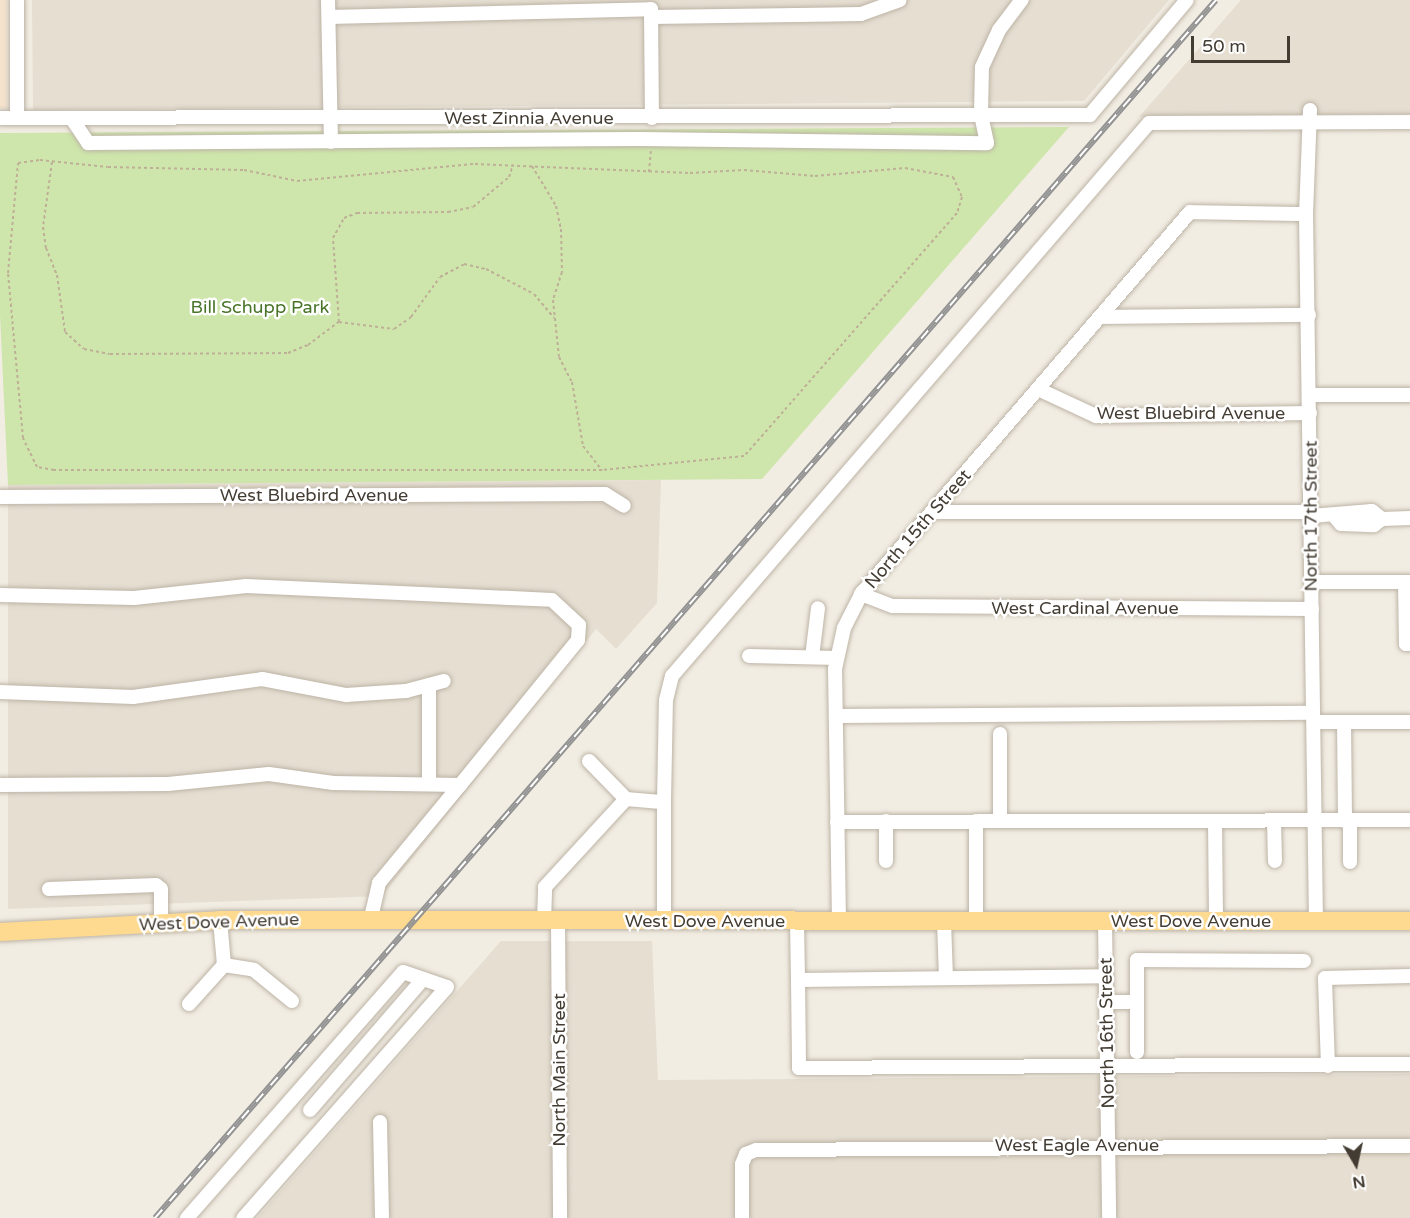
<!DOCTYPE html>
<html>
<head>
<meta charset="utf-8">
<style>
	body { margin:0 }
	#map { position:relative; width:1410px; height:1218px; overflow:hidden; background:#f2ede3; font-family:"Varela Round",sans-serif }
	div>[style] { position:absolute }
	.residential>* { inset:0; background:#e5ded1 }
	.commercial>* { inset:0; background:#f4e2cd; transform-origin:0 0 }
	.green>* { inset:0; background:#cee6ab }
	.path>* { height:2px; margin-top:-1px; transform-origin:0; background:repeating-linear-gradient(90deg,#beaf97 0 3px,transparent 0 6px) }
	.roads { filter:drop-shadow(0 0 2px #bdb4a6) drop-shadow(0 0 2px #bdb4a6) }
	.minor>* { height:14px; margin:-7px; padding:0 7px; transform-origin:7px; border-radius:7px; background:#fff }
	.major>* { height:18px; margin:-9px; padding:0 9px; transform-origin:9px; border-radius:9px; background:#feda90 }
	.rail>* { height:6px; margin-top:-3px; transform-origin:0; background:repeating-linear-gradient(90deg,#fff 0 11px,#939393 0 22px); box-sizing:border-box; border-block:2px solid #939393 }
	span { translate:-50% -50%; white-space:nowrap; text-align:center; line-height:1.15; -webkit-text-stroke:5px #fff; paint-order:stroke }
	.street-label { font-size:18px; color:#433c33 }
	.park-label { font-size:18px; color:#487428 }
	.north { position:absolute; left:1326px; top:1134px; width:60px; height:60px; -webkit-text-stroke:4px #fff; paint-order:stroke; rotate:171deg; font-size:16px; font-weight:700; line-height:24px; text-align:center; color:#433c33 }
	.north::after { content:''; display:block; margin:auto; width:21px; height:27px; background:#433c33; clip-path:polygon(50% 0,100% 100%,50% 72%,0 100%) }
	.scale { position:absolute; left:1191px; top:36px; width:99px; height:27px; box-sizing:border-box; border:3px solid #433c33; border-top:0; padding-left:8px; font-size:18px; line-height:21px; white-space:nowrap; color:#433c33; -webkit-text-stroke:4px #fff; paint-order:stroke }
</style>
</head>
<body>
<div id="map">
	<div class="residential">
		<div style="clip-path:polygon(32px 0,1169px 0,1084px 101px,33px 110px)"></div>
		<div style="clip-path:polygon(1241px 0,1410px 0,1410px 114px,1139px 117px)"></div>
		<div style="clip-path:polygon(661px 480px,657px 603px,616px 649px,596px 629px,382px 896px,8px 909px,8px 485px)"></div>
		<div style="clip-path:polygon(501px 941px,652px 941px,658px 1080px,1410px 1074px,1410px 1218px,257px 1218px)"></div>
	</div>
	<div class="commercial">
		<div style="left:0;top:0;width:7px;height:108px"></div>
	</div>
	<div class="green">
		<div style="clip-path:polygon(1069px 127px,762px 479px,8px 485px,0 315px,0 133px)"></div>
	</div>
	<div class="path">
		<div style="left:40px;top:160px;width:68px;rotate:5.9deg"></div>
		<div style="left:108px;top:167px;width:136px;rotate:1.3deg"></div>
		<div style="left:244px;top:170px;width:54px;rotate:11.7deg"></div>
		<div style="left:297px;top:181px;width:179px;rotate:-5.5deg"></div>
		<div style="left:475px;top:164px;width:215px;rotate:2.4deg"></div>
		<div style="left:690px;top:173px;width:54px;rotate:-3.2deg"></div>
		<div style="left:744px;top:170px;width:71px;rotate:4.8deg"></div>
		<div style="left:815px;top:176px;width:90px;rotate:-5.1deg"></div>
		<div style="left:905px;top:168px;width:49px;rotate:10.6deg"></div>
		<div style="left:953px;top:177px;width:22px;rotate:66deg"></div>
		<div style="left:962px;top:197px;width:17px;rotate:107deg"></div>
		<div style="left:957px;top:213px;width:323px;rotate:131.2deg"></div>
		<div style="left:744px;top:456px;width:143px;rotate:174.4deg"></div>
		<div style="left:602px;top:470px;width:548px;rotate:180deg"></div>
		<div style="left:54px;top:470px;width:17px;rotate:-170deg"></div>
		<div style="left:37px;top:467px;width:32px;rotate:-116deg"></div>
		<div style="left:23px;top:438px;width:166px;rotate:-95.2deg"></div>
		<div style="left:8px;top:273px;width:110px;rotate:-84.8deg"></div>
		<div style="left:18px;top:163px;width:22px;rotate:-8deg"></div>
		<div style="left:52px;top:162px;width:66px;rotate:97.9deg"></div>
		<div style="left:43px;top:227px;width:21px;rotate:82deg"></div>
		<div style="left:46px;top:248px;width:29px;rotate:68deg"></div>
		<div style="left:57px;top:275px;width:58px;rotate:82deg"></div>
		<div style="left:65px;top:332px;width:25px;rotate:42deg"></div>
		<div style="left:84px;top:349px;width:26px;rotate:11deg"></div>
		<div style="left:110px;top:354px;width:178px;rotate:-0.3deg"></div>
		<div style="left:288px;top:353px;width:22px;rotate:-22deg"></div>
		<div style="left:308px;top:345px;width:39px;rotate:-37deg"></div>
		<div style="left:339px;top:322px;width:55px;rotate:7.3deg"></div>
		<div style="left:394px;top:329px;width:21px;rotate:-35deg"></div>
		<div style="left:411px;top:317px;width:49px;rotate:-54.1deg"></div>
		<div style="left:440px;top:277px;width:27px;rotate:-28deg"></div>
		<div style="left:464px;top:264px;width:23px;rotate:13deg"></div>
		<div style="left:486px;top:269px;width:54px;rotate:27.5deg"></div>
		<div style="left:534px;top:294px;width:31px;rotate:50deg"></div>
		<div style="left:532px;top:166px;width:47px;rotate:59deg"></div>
		<div style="left:556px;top:206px;width:24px;rotate:78deg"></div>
		<div style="left:561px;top:229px;width:43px;rotate:88.7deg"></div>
		<div style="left:562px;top:272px;width:29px;rotate:108deg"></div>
		<div style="left:553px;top:300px;width:57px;rotate:84deg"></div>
		<div style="left:559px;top:357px;width:28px;rotate:63deg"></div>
		<div style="left:572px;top:382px;width:65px;rotate:80.2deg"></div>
		<div style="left:583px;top:446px;width:31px;rotate:52deg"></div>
		<div style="left:649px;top:172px;width:21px;rotate:-85deg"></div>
		<div style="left:339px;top:322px;width:84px;rotate:-94.1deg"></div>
		<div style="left:333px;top:238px;width:23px;rotate:-61deg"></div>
		<div style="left:344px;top:218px;width:14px;rotate:-21deg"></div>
		<div style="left:357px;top:213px;width:91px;rotate:-0.6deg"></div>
		<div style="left:448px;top:212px;width:25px;rotate:-11deg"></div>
		<div style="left:473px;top:207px;width:47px;rotate:-39.8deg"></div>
		<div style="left:509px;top:177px;width:13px;rotate:-72deg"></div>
	</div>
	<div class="roads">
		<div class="minor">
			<div style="left:17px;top:0;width:118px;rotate:90deg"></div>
			<div style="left:328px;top:0;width:142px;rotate:88.8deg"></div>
			<div style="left:651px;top:9px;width:109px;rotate:89.5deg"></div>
			<div style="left:329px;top:17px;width:322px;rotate:-1.4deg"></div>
			<div style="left:651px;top:17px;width:210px;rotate:-0.8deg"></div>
			<div style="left:861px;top:14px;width:41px;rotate:-19.7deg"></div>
			<div style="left:1310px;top:110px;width:104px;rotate:92.2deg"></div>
			<div style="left:1306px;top:214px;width:708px;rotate:89.19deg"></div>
			<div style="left:0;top:118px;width:1090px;rotate:-0.16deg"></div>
			<div style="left:1090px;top:115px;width:150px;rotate:-49.9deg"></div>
			<div style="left:72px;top:119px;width:29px;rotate:56deg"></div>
			<div style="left:88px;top:143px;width:552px;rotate:-0.42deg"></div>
			<div style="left:640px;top:139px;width:347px;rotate:0.7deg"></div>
			<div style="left:987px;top:143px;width:30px;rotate:-102deg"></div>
			<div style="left:981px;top:114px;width:47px;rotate:-88.8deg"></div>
			<div style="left:982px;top:67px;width:41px;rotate:-65.3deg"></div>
			<div style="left:999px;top:30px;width:38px;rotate:-53deg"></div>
			<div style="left:1103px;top:317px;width:206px;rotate:-0.6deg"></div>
			<div style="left:1040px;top:390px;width:62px;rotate:24.9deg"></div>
			<div style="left:1096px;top:416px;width:214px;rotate:-0.8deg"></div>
			<div style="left:1310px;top:395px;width:100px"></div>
			<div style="left:0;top:497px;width:605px;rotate:-0.28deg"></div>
			<div style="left:605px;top:494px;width:22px;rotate:32deg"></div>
			<div style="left:933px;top:512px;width:378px"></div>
			<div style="left:1311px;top:516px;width:61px;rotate:-4.7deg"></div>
			<div style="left:1372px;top:511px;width:13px;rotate:39deg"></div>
			<div style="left:1335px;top:517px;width:9px;rotate:49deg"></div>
			<div style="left:1341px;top:524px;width:33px;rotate:2deg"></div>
			<div style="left:1374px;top:525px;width:10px;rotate:-37deg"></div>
			<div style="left:1382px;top:519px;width:28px;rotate:-2deg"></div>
			<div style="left:1312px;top:582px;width:98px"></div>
			<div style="left:1405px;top:582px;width:62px;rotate:89.1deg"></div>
			<div style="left:1406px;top:644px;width:4px"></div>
			<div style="left:861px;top:594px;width:34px;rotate:21deg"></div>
			<div style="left:893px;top:606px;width:419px;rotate:0.4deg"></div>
			<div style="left:0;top:595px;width:134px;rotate:1.3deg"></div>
			<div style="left:134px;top:598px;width:113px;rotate:-6.1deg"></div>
			<div style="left:246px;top:586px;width:306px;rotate:2.6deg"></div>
			<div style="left:552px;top:600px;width:37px;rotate:43deg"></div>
			<div style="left:579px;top:625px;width:15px;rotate:94deg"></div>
			<div style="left:578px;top:640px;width:187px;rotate:129.1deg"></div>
			<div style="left:749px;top:656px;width:88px;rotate:1.3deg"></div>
			<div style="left:812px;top:657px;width:49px;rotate:-83deg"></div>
			<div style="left:429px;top:685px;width:97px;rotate:90deg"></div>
			<div style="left:0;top:692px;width:133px;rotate:2.2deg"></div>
			<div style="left:133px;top:697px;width:130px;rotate:-7.9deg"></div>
			<div style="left:262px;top:679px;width:86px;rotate:10.8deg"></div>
			<div style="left:346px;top:695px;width:60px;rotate:-3.8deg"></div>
			<div style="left:406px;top:691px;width:39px;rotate:-15deg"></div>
			<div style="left:836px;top:716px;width:477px;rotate:-0.4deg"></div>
			<div style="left:1314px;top:722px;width:96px"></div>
			<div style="left:1344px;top:722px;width:99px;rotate:89.4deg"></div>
			<div style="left:589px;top:761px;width:53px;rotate:45.8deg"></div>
			<div style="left:0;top:785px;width:168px;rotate:-0.3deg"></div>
			<div style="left:168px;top:784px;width:101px;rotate:-5.7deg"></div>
			<div style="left:269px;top:774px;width:65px;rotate:8deg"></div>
			<div style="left:333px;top:783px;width:127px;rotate:0.9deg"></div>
			<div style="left:460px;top:785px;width:127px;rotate:129.6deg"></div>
			<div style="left:379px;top:883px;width:37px;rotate:103deg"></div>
			<div style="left:664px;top:802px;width:102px;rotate:-88.9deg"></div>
			<div style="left:666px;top:700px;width:25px;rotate:-76deg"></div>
			<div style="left:672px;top:676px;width:730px;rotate:-49.22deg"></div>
			<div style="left:1149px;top:123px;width:261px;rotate:-0.2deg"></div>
			<div style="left:886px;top:821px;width:40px;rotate:90deg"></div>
			<div style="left:1000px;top:821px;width:87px;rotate:-90deg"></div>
			<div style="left:1215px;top:821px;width:101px;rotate:89.4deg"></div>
			<div style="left:1274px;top:821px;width:40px;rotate:88.6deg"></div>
			<div style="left:1350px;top:821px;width:41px;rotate:90deg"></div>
			<div style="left:837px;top:822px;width:573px;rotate:-0.2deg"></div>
			<div style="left:49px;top:889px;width:107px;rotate:-2.1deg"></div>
			<div style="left:156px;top:885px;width:6px;rotate:39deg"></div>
			<div style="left:161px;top:889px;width:34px;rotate:90deg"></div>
			<div style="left:220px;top:920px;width:45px;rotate:84.9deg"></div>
			<div style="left:544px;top:921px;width:34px;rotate:-88deg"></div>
			<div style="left:545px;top:887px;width:120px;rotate:-47.4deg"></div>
			<div style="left:626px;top:799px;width:38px;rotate:5deg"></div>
			<div style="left:664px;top:802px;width:119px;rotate:90deg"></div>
			<div style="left:558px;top:921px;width:297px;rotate:89.6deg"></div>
			<div style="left:944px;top:921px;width:56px;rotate:88deg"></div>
			<div style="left:976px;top:921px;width:100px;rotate:-90deg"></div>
			<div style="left:1105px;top:921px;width:297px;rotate:89.2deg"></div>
			<div style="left:797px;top:922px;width:58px;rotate:89deg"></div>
			<div style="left:798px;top:980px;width:308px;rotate:-0.7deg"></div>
			<div style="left:839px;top:922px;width:253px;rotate:-90.9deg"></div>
			<div style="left:835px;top:669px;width:42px;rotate:-77.6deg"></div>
			<div style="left:844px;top:628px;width:38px;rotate:-63deg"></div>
			<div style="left:861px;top:594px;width:504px;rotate:-49.26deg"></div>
			<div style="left:1190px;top:212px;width:116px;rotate:1deg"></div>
			<div style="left:798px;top:980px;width:88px;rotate:89.3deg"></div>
			<div style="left:799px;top:1068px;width:611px;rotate:-0.38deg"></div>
			<div style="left:1106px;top:1002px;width:31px"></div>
			<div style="left:189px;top:1004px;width:52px;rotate:-48.1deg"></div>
			<div style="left:224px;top:965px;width:30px;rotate:9deg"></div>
			<div style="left:254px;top:970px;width:49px;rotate:39.2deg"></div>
			<div style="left:1137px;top:1052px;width:92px;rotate:-90deg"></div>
			<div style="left:1137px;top:960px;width:167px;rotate:0.3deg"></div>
			<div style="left:1328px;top:1066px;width:88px;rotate:-92deg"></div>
			<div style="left:1325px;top:978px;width:85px;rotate:-1.3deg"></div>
			<div style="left:310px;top:1110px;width:173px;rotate:-49.2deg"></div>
			<div style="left:380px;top:1122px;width:96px;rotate:88.8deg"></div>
			<div style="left:187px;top:1218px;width:327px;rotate:-48.7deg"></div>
			<div style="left:403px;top:972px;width:46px;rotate:18.8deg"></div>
			<div style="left:447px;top:987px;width:308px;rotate:131.4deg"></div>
			<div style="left:742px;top:1218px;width:54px;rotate:-90deg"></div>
			<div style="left:742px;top:1164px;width:11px;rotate:-68deg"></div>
			<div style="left:746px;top:1154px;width:11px;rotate:-22deg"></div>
			<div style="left:756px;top:1150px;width:654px;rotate:-0.35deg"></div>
		</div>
		<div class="major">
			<div style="left:0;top:932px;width:220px;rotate:-3.1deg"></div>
			<div style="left:220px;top:920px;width:1190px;rotate:0.05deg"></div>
		</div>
	</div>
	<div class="rail">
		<div style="left:155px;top:1218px;width:1615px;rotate:-48.94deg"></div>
	</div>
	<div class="street-label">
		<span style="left:529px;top:118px">West Zinnia Avenue</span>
		<span style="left:1191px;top:413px">West Bluebird Avenue</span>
		<span style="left:314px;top:495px">West Bluebird Avenue</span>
		<span style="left:1311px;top:516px;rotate:-90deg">North 17th Street</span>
		<span style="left:918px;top:529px;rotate:-49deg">North 15th Street</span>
		<span style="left:1085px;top:608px">West Cardinal Avenue</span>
		<span style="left:705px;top:921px">West Dove Avenue</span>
		<span style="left:1191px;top:921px">West Dove Avenue</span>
		<span style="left:219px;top:922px;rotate:-2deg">West Dove Avenue</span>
		<span style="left:1107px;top:1033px;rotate:-91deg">North 16th Street</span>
		<span style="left:559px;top:1070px;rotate:-90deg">North Main Street</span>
		<span style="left:1077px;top:1145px">West Eagle Avenue</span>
	</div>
	<div class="park-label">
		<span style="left:260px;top:307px">Bill Schupp Park</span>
	</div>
	<div class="north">N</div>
	<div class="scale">50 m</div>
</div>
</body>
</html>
